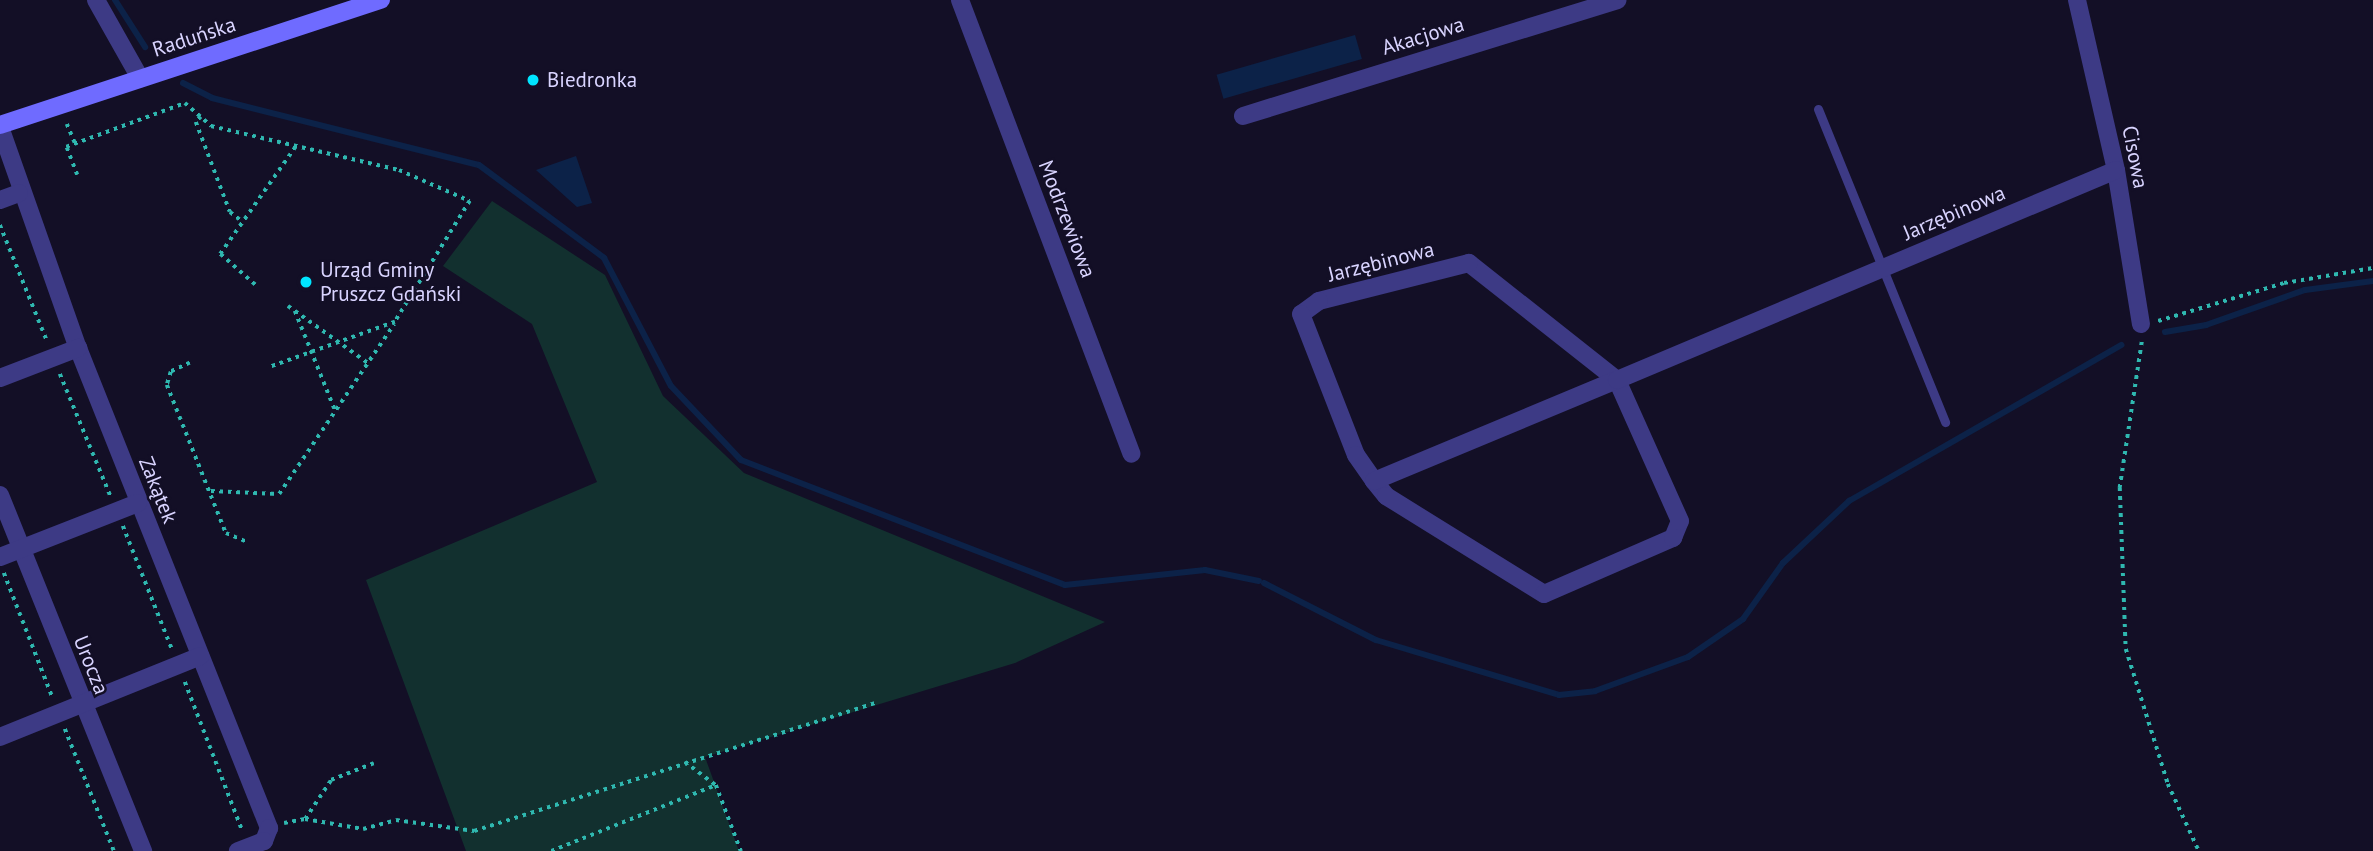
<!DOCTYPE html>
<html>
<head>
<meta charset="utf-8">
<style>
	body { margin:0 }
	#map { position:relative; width:2373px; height:851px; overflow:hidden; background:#130f26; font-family:"PT Sans",sans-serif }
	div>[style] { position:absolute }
	.green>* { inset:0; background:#12302f }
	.water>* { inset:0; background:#0c2248; transform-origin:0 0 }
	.stream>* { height:6px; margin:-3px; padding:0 3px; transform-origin:3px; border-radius:3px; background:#0c2248 }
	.path>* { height:3.5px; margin-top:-1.75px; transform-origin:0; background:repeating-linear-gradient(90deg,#2fb8b0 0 3.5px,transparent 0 8.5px) }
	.lane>* { height:9px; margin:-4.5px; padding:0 4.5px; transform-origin:4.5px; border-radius:4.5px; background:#3d3a85 }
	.street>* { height:18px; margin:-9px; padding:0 9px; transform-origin:9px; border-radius:9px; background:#3d3a85 }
	.secondary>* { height:18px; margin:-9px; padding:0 9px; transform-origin:9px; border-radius:9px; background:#6f6bff }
	.dots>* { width:19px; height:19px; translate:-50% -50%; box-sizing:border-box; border:4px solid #130f26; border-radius:50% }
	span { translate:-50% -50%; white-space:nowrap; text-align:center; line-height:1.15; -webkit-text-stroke:5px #130f26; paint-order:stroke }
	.street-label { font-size:21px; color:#d9d4ff }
	.poi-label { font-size:21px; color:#d9d4ff }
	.left { translate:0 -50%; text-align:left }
</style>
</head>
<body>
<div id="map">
	<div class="green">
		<div style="clip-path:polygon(492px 201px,605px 275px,663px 396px,744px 473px,1105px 622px,1015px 663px,705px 757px,739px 851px,466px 851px,366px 580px,597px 482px,532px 324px,443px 266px)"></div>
	</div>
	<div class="water">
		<div style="left:1355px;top:35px;width:25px;height:144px;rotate:74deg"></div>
		<div style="clip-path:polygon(576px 156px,592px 203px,577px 207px,536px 170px)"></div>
	</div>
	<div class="stream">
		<div style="left:115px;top:0;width:56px;rotate:57.4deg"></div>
		<div style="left:183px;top:83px;width:33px;rotate:27deg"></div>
		<div style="left:212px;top:98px;width:275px;rotate:14.1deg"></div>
		<div style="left:479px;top:165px;width:156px;rotate:36.6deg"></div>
		<div style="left:604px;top:258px;width:144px;rotate:62.4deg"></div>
		<div style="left:671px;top:386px;width:102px;rotate:46.6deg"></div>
		<div style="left:741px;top:460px;width:347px;rotate:21.1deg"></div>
		<div style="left:1065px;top:585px;width:141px;rotate:-6.1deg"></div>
		<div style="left:1205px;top:570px;width:55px;rotate:11.5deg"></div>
		<div style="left:2165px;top:332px;width:42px;rotate:-9.7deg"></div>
		<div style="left:2206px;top:325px;width:105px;rotate:-19.5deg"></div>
		<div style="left:2305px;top:290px;width:69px;rotate:-7.5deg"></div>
		<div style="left:1264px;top:583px;width:126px;rotate:27deg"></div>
		<div style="left:1376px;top:640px;width:191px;rotate:16.7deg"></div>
		<div style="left:1559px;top:695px;width:36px;rotate:-6deg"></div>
		<div style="left:1595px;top:691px;width:99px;rotate:-20.1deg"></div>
		<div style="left:1688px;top:657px;width:67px;rotate:-34.6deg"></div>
		<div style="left:1743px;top:619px;width:69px;rotate:-54.5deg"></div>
		<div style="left:1783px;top:563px;width:91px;rotate:-43.2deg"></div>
		<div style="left:1849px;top:501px;width:314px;rotate:-29.8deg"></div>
	</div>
	<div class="path">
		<div style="left:201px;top:117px;width:7px;rotate:135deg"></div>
		<div style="left:196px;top:122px;width:96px;rotate:69.3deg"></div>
		<div style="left:230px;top:212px;width:16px;rotate:38deg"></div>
		<div style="left:67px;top:124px;width:21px;rotate:67deg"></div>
		<div style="left:77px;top:175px;width:30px;rotate:-111deg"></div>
		<div style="left:66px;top:147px;width:127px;rotate:-20.3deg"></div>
		<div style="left:185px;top:103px;width:35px;rotate:41deg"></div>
		<div style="left:211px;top:126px;width:193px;rotate:13.2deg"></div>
		<div style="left:399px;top:170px;width:77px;rotate:23.6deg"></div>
		<div style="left:470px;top:201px;width:142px;rotate:121.8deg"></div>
		<div style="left:395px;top:322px;width:135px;rotate:160.1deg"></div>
		<div style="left:0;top:225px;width:125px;rotate:67.9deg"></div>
		<div style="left:255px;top:285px;width:47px;rotate:-138.5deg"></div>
		<div style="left:220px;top:254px;width:132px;rotate:-54.9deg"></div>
		<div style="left:288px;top:306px;width:98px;rotate:35.5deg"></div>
		<div style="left:295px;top:311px;width:107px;rotate:68deg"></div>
		<div style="left:2158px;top:321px;width:132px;rotate:-16.8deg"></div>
		<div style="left:2284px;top:283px;width:90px;rotate:-9.6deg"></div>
		<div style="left:2142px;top:342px;width:148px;rotate:98.6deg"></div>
		<div style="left:2120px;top:488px;width:161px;rotate:87.9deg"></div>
		<div style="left:2126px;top:649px;width:141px;rotate:72.7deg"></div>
		<div style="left:2168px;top:784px;width:74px;rotate:65.2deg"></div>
		<div style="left:190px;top:363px;width:21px;rotate:155deg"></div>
		<div style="left:171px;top:372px;width:14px;rotate:107deg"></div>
		<div style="left:167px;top:385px;width:159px;rotate:68.3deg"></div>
		<div style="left:226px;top:533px;width:25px;rotate:23deg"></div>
		<div style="left:60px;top:374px;width:133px;rotate:67.5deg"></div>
		<div style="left:211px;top:491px;width:68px;rotate:2.5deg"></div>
		<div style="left:279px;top:494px;width:205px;rotate:-55.9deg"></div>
		<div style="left:123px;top:526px;width:132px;rotate:68.3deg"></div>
		<div style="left:4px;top:573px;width:132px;rotate:68.7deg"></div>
		<div style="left:185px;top:682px;width:161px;rotate:68.9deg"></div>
		<div style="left:65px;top:729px;width:131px;rotate:68.1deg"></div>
		<div style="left:685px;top:762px;width:39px;rotate:37deg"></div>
		<div style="left:716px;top:785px;width:71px;rotate:69.3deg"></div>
		<div style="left:305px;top:819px;width:59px;rotate:9.8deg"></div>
		<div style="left:363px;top:829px;width:34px;rotate:-15deg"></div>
		<div style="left:396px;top:820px;width:79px;rotate:8deg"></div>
		<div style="left:474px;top:831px;width:423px;rotate:-17.7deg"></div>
		<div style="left:284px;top:823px;width:21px;rotate:-11deg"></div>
		<div style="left:305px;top:819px;width:47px;rotate:-56.3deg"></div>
		<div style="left:331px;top:780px;width:46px;rotate:-21.6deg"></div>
		<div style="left:551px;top:851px;width:178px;rotate:-21.8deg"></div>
	</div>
	<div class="lane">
		<div style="left:1818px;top:109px;width:338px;rotate:67.9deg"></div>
	</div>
	<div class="street">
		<div style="left:96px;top:0;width:90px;rotate:60.6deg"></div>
		<div style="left:960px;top:0;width:485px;rotate:69.3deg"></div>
		<div style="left:2077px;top:0;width:174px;rotate:77.1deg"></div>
		<div style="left:2116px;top:170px;width:156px;rotate:80.8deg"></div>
		<div style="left:1243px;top:116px;width:392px;rotate:-17.2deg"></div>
		<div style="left:0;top:127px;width:234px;rotate:70.6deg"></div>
		<div style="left:78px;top:348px;width:517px;rotate:68.3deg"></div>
		<div style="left:269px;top:828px;width:14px;rotate:111deg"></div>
		<div style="left:264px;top:841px;width:28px;rotate:159deg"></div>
		<div style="left:0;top:200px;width:20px;rotate:-20deg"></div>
		<div style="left:0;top:378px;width:84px;rotate:-21deg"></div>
		<div style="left:1374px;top:481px;width:19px;rotate:51deg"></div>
		<div style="left:1386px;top:496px;width:186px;rotate:31.8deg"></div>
		<div style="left:1544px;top:594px;width:141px;rotate:-23.5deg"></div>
		<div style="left:1673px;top:538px;width:18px;rotate:-68deg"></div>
		<div style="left:1680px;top:521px;width:154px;rotate:-114.1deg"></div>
		<div style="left:1617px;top:380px;width:189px;rotate:-141.7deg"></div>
		<div style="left:1469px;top:263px;width:155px;rotate:165.8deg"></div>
		<div style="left:1319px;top:301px;width:22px;rotate:144deg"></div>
		<div style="left:1301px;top:314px;width:151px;rotate:68.7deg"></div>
		<div style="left:1356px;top:455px;width:32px;rotate:55deg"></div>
		<div style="left:1374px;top:481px;width:263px;rotate:-22.6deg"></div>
		<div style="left:1617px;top:380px;width:541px;rotate:-22.82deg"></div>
		<div style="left:0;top:495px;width:384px;rotate:68.1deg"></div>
		<div style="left:0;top:557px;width:148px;rotate:-21.4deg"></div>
		<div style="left:0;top:737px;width:216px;rotate:-22deg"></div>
	</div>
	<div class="secondary">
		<div style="left:0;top:125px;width:401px;rotate:-18.2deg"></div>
	</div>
	<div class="dots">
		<div style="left:533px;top:80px;background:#00e5ff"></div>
		<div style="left:306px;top:282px;background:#00e5ff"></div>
	</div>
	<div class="street-label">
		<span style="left:1423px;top:36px;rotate:-17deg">Akacjowa</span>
		<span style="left:194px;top:37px;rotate:-18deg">Raduńska</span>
		<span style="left:2135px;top:157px;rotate:79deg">Cisowa</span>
		<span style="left:1954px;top:213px;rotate:-23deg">Jarzębinowa</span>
		<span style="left:1067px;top:219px;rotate:69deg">Modrzewiowa</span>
		<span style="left:1381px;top:262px;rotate:-14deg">Jarzębinowa</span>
		<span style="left:158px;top:490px;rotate:68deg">Zakątek</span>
		<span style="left:91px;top:665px;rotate:68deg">Urocza</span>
	</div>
	<div class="poi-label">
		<span class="left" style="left:547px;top:80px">Biedronka</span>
		<span class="left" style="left:320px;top:282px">Urząd Gminy<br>Pruszcz Gdański</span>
	</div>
</div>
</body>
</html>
